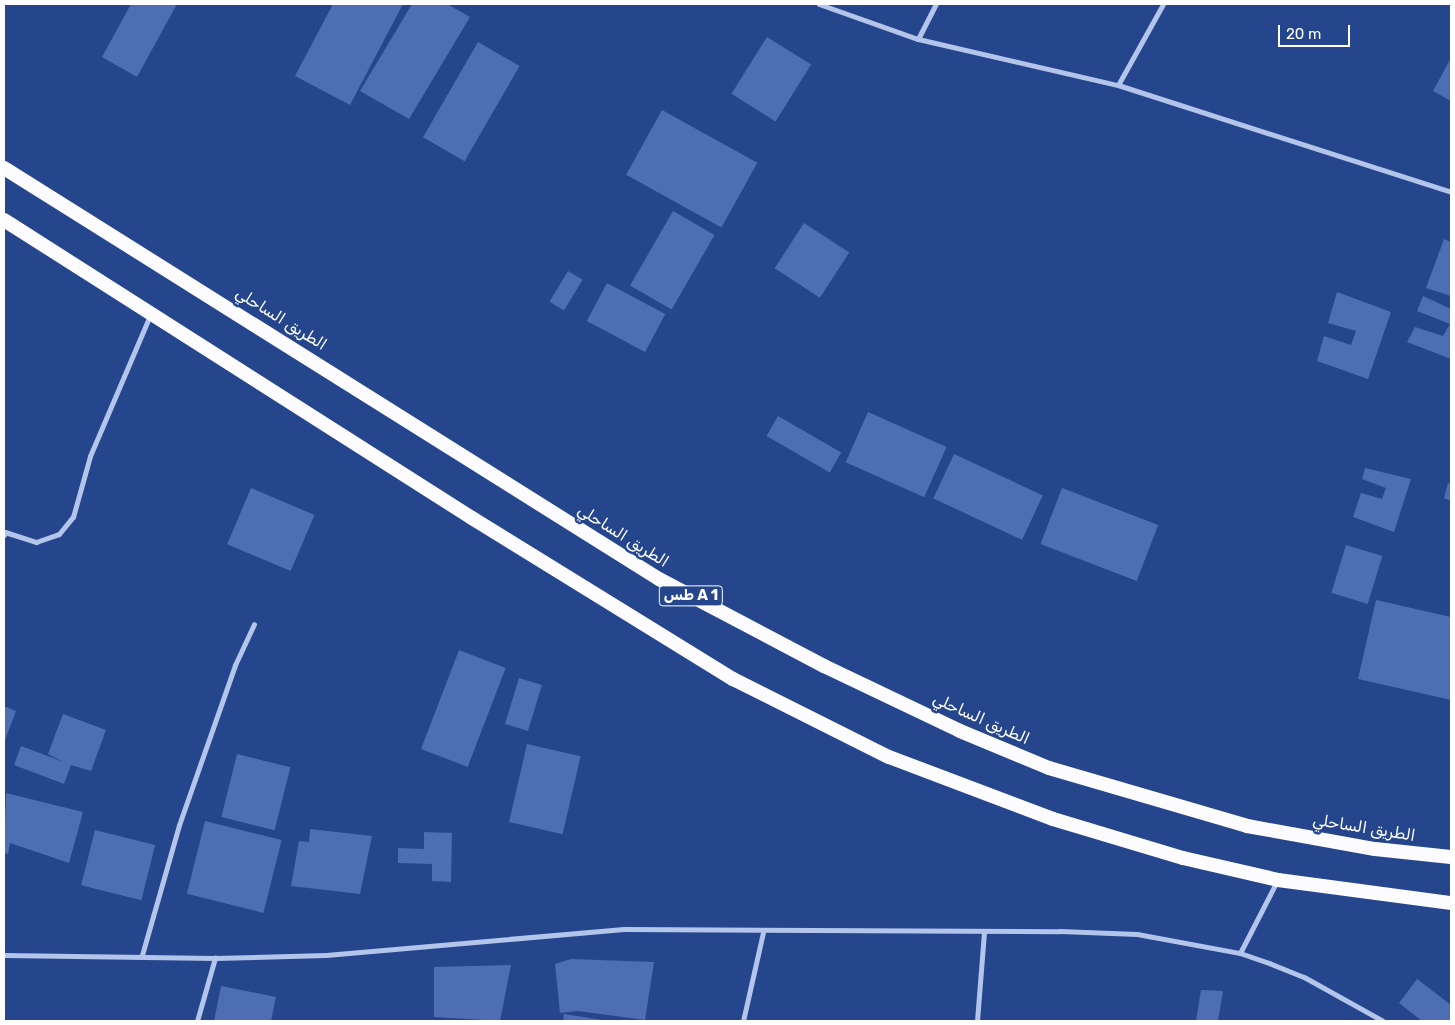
<!DOCTYPE html>
<html>
<head>
<meta charset="utf-8">
<style>
	body { margin:0 }
	#map { position:relative; width:1455px; height:1025px; overflow:hidden; background:#25458c; font-family:Rubik,Cairo,sans-serif }
	div>[style] { position:absolute }
	.building>* { inset:0; background:#4d6eb3; transform-origin:0 0 }
	.minor>* { height:5px; margin:-2.5px; padding:0 2.5px; transform-origin:2.5px; border-radius:2.5px; background:#b3c5eb }
	.trunk>* { height:14px; margin:-7px; padding:0 7px; transform-origin:7px; border-radius:7px; background:#fcfcfe }
	span { translate:-50% -50%; white-space:nowrap; text-align:center; line-height:1.15; -webkit-text-stroke:5px #25458c; paint-order:stroke }
	.shield-label span { padding:1px 4px; background:#25458c; border:1px solid; border-radius:4px; -webkit-text-stroke-width:0 }
	.shield-label { font-size:15px; color:#fff; font-weight:700 }
	.street-label { font-size:16px; color:#fff }
	.frame { position:absolute; inset:0; border:5px solid #fff; pointer-events:none }
	.scale { position:absolute; left:1278px; top:25px; width:72px; height:22px; box-sizing:border-box; border:2px solid #fff; border-top:0; padding-left:6px; font-size:15px; line-height:18px; white-space:nowrap; color:#fff; -webkit-text-stroke:4px #25458c; paint-order:stroke }
</style>
</head>
<body>
<div id="map">
	<div class="building">
		<div style="clip-path:polygon(131px 4px,177px 4px,137px 77px,102px 57px)"></div>
		<div style="clip-path:polygon(333px 4px,403px 4px,350px 105px,295px 76px)"></div>
		<div style="clip-path:polygon(412px 4px,447px 4px,470px 17px,409px 119px,360px 91px)"></div>
		<div style="left:767px;top:37px;width:52px;height:67px;rotate:32deg"></div>
		<div style="left:478px;top:42px;width:48px;height:110px;rotate:30deg"></div>
		<div style="clip-path:polygon(1451px 58px,1451px 101px,1433px 91px)"></div>
		<div style="left:662px;top:110px;width:109px;height:74px;rotate:29deg"></div>
		<div style="left:673px;top:211px;width:48px;height:86px;rotate:30deg"></div>
		<div style="left:804px;top:223px;width:54px;height:54px;rotate:33deg"></div>
		<div style="clip-path:polygon(1444px 239px,1451px 242px,1451px 296px,1426px 288px)"></div>
		<div style="left:568px;top:271px;width:17px;height:36px;rotate:31deg"></div>
		<div style="left:607px;top:283px;width:66px;height:43px;rotate:28deg"></div>
		<div style="clip-path:polygon(1337px 292px,1391px 312px,1368px 379px,1317px 361px,1324px 336px,1351px 345px,1356px 331px,1328px 323px)"></div>
		<div style="clip-path:polygon(1423px 296px,1451px 309px,1451px 359px,1407px 342px,1415px 327px,1443px 336px,1450px 324px,1417px 311px)"></div>
		<div style="left:868px;top:412px;width:86px;height:55px;rotate:24deg"></div>
		<div style="left:778px;top:416px;width:73px;height:23px;rotate:30deg"></div>
		<div style="left:954px;top:454px;width:98px;height:49px;rotate:25deg"></div>
		<div style="clip-path:polygon(1365px 468px,1411px 479px,1394px 532px,1353px 517px,1361px 493px,1382px 499px,1386px 488px,1362px 479px)"></div>
		<div style="clip-path:polygon(1448px 483px,1451px 484px,1451px 501px,1444px 498px)"></div>
		<div style="left:251px;top:488px;width:69px;height:61px;rotate:23deg"></div>
		<div style="left:1062px;top:488px;width:103px;height:60px;rotate:21deg"></div>
		<div style="left:1346px;top:545px;width:38px;height:50px;rotate:17deg"></div>
		<div style="clip-path:polygon(1376px 600px,1451px 617px,1451px 700px,1358px 679px)"></div>
		<div style="left:459px;top:650px;width:50px;height:106px;rotate:21deg"></div>
		<div style="left:519px;top:678px;width:24px;height:48px;rotate:17deg"></div>
		<div style="clip-path:polygon(4px 706px,16px 711px,4px 743px)"></div>
		<div style="clip-path:polygon(63px 714px,106px 730px,91px 771px,71px 765px,64px 784px,14px 765px,21px 746px,64px 762px,48px 754px)"></div>
		<div style="left:527px;top:744px;width:55px;height:80px;rotate:13deg"></div>
		<div style="left:237px;top:754px;width:55px;height:65px;rotate:14deg"></div>
		<div style="clip-path:polygon(6px 793px,83px 812px,69px 863px,10px 843px,8px 854px,4px 853px)"></div>
		<div style="left:205px;top:821px;width:79px;height:75px;rotate:14deg"></div>
		<div style="clip-path:polygon(310px 829px,372px 836px,360px 894px,291px 886px,299px 841px,309px 842px)"></div>
		<div style="left:95px;top:830px;width:62px;height:57px;rotate:14deg"></div>
		<div style="clip-path:polygon(424px 832px,452px 833px,451px 882px,432px 881px,432px 864px,398px 863px,398px 848px,424px 849px)"></div>
		<div style="clip-path:polygon(571px 959px,654px 962px,645px 1020px,578px 1011px,560px 1013px,555px 964px)"></div>
		<div style="clip-path:polygon(511px 965px,500px 1021px,434px 1017px,434px 967px)"></div>
		<div style="clip-path:polygon(1417px 979px,1451px 1005px,1451px 1021px,1422px 1021px,1399px 1003px)"></div>
		<div style="clip-path:polygon(221px 986px,276px 997px,271px 1021px,214px 1021px)"></div>
		<div style="clip-path:polygon(1201px 990px,1223px 991px,1218px 1021px,1196px 1021px)"></div>
		<div style="clip-path:polygon(564px 1014px,602px 1020px,602px 1021px,563px 1021px)"></div>
	</div>
	<div class="minor">
		<div style="left:819px;top:4px;width:105px;rotate:19.5deg"></div>
		<div style="left:918px;top:39px;width:205px;rotate:13deg"></div>
		<div style="left:1118px;top:85px;width:350px;rotate:17.8deg"></div>
		<div style="left:918px;top:39px;width:39px;rotate:-63deg"></div>
		<div style="left:1118px;top:85px;width:93px;rotate:-60.9deg"></div>
		<div style="left:4px;top:535px;width:3px;rotate:-72deg"></div>
		<div style="left:5px;top:532px;width:33px;rotate:18deg"></div>
		<div style="left:36px;top:542px;width:24px;rotate:-19deg"></div>
		<div style="left:59px;top:534px;width:22px;rotate:-51deg"></div>
		<div style="left:73px;top:517px;width:63px;rotate:-74.4deg"></div>
		<div style="left:90px;top:456px;width:153px;rotate:-66.9deg"></div>
		<div style="left:1240px;top:953px;width:81px;rotate:-62.8deg"></div>
		<div style="left:4px;top:955px;width:211px;rotate:0.8deg"></div>
		<div style="left:215px;top:958px;width:111px;rotate:-1.5deg"></div>
		<div style="left:326px;top:955px;width:299px;rotate:-5deg"></div>
		<div style="left:624px;top:929px;width:436px;rotate:0.3deg"></div>
		<div style="left:1060px;top:931px;width:77px;rotate:2.2deg"></div>
		<div style="left:1137px;top:934px;width:105px;rotate:10.5deg"></div>
		<div style="left:1240px;top:953px;width:31px;rotate:19deg"></div>
		<div style="left:1269px;top:963px;width:38px;rotate:22deg"></div>
		<div style="left:1304px;top:977px;width:90px;rotate:29.1deg"></div>
		<div style="left:142px;top:955px;width:135px;rotate:-74.1deg"></div>
		<div style="left:179px;top:825px;width:170px;rotate:-70.7deg"></div>
		<div style="left:235px;top:665px;width:45px;rotate:-65.1deg"></div>
		<div style="left:197px;top:1021px;width:66px;rotate:-74.1deg"></div>
		<div style="left:743px;top:1021px;width:91px;rotate:-77.3deg"></div>
		<div style="left:977px;top:1021px;width:89px;rotate:-85.5deg"></div>
	</div>
	<div class="trunk">
		<div style="left:4px;top:168px;width:773px;rotate:32.11deg"></div>
		<div style="left:659px;top:579px;width:187px;rotate:27.8deg"></div>
		<div style="left:824px;top:666px;width:151px;rotate:25.5deg"></div>
		<div style="left:960px;top:731px;width:96px;rotate:22.6deg"></div>
		<div style="left:1049px;top:768px;width:206px;rotate:16.3deg"></div>
		<div style="left:1247px;top:826px;width:130px;rotate:10.2deg"></div>
		<div style="left:1375px;top:849px;width:76px;rotate:6deg"></div>
		<div style="left:4px;top:220px;width:555px;rotate:32.49deg"></div>
		<div style="left:472px;top:518px;width:307px;rotate:31.7deg"></div>
		<div style="left:733px;top:679px;width:174px;rotate:26.6deg"></div>
		<div style="left:889px;top:757px;width:175px;rotate:20.7deg"></div>
		<div style="left:1053px;top:819px;width:136px;rotate:16.7deg"></div>
		<div style="left:1183px;top:858px;width:98px;rotate:13deg"></div>
		<div style="left:1278px;top:880px;width:175px;rotate:7.6deg"></div>
	</div>
	<div class="shield-label">
		<span style="left:691px;top:596px">طس A 1</span>
	</div>
	<div class="street-label">
		<span style="left:281px;top:319px;rotate:32deg">الطريق الساحلي</span>
		<span style="left:623px;top:536px;rotate:32deg">الطريق الساحلي</span>
		<span style="left:981px;top:719px;rotate:24deg">الطريق الساحلي</span>
		<span style="left:1364px;top:828px;rotate:9deg">الطريق الساحلي</span>
	</div>
	<div class="frame"></div>
	<div class="scale">20 m</div>
</div>
</body>
</html>
